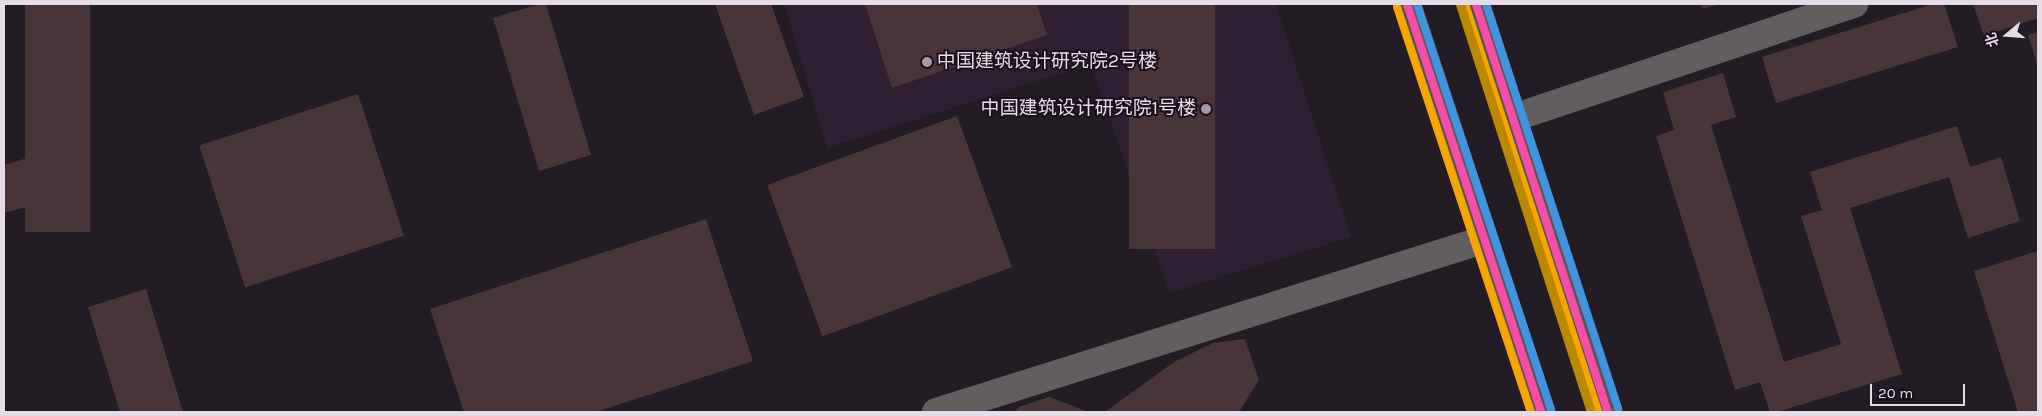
<!DOCTYPE html>
<html>
<head>
<meta charset="utf-8">
<style>
	body { margin:0 }
	#map { position:relative; width:2042px; height:416px; overflow:hidden; background:#231c24; font-family:Karla,"Noto Sans SC",sans-serif }
	div>[style] { position:absolute }
	.built>* { inset:0; background:#2e1f32 }
	.building>* { inset:0; background:#483539; transform-origin:0 0 }
	.minor>* { height:28px; margin:-14px; padding:0 14px; transform-origin:14px; border-radius:14px; background:#625d5e }
	.primary>* { height:28px; margin:-14px; padding:0 14px; transform-origin:14px; border-radius:14px; background:#5a5457 }
	.bus-1>* { height:8px; margin:-4px; padding:0 4px; transform-origin:4px; border-radius:4px; background:#f54da8 }
	.bus-2>* { height:8px; margin:-4px; padding:0 4px; transform-origin:4px; border-radius:4px; background:#f7a600 }
	.bus-3>* { height:8px; margin:-4px; padding:0 4px; transform-origin:4px; border-radius:4px; background:#4094de }
	.metro-1>* { height:9px; margin:-4.5px; padding:0 4.5px; transform-origin:4.5px; border-radius:4.5px; background:#bb8900 }
	.dots>* { width:14px; height:14px; translate:-50% -50%; box-sizing:border-box; border:2px solid #1c101f; border-radius:50% }
	span { translate:-50% -50%; white-space:nowrap; text-align:center; line-height:1.15; -webkit-text-stroke:4px #1c101f; paint-order:stroke }
	.poi-label { font-size:19px; color:#e5dce7 }
	.left { translate:0 -50%; text-align:left }
	.right { translate:-100% -50%; text-align:right }
	.frame { position:absolute; inset:0; border:5px solid #e5dce7; pointer-events:none }
	.north { position:absolute; left:1982px; top:10px; width:50px; height:50px; -webkit-text-stroke:4px #1c101f; paint-order:stroke; rotate:252deg; font-size:14px; font-weight:700; line-height:20px; text-align:center; color:#e5dce7 }
	.north::after { content:''; display:block; margin:auto; width:18px; height:22px; background:#e5dce7; clip-path:polygon(50% 0,100% 100%,50% 72%,0 100%) }
	.scale { position:absolute; left:1870px; top:384px; width:95px; height:22px; box-sizing:border-box; border:2px solid #e5dce7; border-top:0; padding-left:6px; font-size:15px; line-height:18px; white-space:nowrap; color:#e5dce7; -webkit-text-stroke:4px #1c101f; paint-order:stroke }
</style>
</head>
<body>
<div id="map">
	<div class="built">
		<div style="clip-path:polygon(784px 4px,1276px 4px,1351px 237px,1169px 293px,1091px 64px,827px 148px)"></div>
	</div>
	<div class="building">
		<div style="left:25px;top:4px;width:65px;height:228px"></div>
		<div style="clip-path:polygon(540px 4px,546px 4px,591px 155px,539px 171px,493px 18px)"></div>
		<div style="clip-path:polygon(715px 4px,771px 4px,804px 97px,754px 115px)"></div>
		<div style="clip-path:polygon(865px 4px,1037px 4px,1047px 35px,892px 88px)"></div>
		<div style="left:1129px;top:4px;width:86px;height:245px"></div>
		<div style="clip-path:polygon(1701px 4px,1719px 4px,1703px 9px)"></div>
		<div style="clip-path:polygon(1933px 4px,1944px 4px,1958px 47px,1776px 103px,1762px 57px)"></div>
		<div style="clip-path:polygon(1973px 4px,2038px 4px,2038px 18px,1984px 36px)"></div>
		<div style="clip-path:polygon(2038px 32px,2038px 68px,2028px 35px)"></div>
		<div style="clip-path:polygon(1723px 73px,1736px 117px,1711px 125px,1784px 362px,1841px 344px,1801px 216px,1822px 210px,1810px 172px,1957px 126px,1970px 167px,2001px 157px,2020px 221px,1968px 238px,1949px 177px,1850px 208px,1902px 374px,1777px 412px,1770px 412px,1760px 382px,1735px 390px,1656px 136px,1674px 130px,1663px 92px)"></div>
		<div style="left:358px;top:94px;width:149px;height:167px;rotate:72deg"></div>
		<div style="left:957px;top:116px;width:161px;height:202px;rotate:70deg"></div>
		<div style="clip-path:polygon(27px 158px,40px 203px,4px 213px,4px 165px)"></div>
		<div style="clip-path:polygon(706px 219px,753px 361px,596px 412px,464px 412px,430px 309px)"></div>
		<div style="clip-path:polygon(2038px 251px,2038px 412px,2018px 412px,1974px 271px)"></div>
		<div style="clip-path:polygon(146px 289px,183px 412px,120px 412px,88px 307px)"></div>
		<div style="clip-path:polygon(1245px 339px,1259px 380px,1239px 412px,1105px 412px,1174px 362px,1213px 343px)"></div>
		<div style="clip-path:polygon(1049px 397px,1089px 412px,1014px 412px,1019px 407px)"></div>
	</div>
	<div class="minor">
		<div style="left:1513px;top:118px;width:360px;rotate:-18.5deg"></div>
		<div style="left:936px;top:412px;width:573px;rotate:-17.46deg"></div>
	</div>
	<div class="primary">
		<div style="left:1407px;top:4px;width:429px;rotate:71.8deg"></div>
		<div style="left:1476px;top:4px;width:429px;rotate:72.1deg"></div>
	</div>
	<div class="bus-1">
		<div style="left:1407px;top:4px;width:429px;rotate:71.8deg"></div>
		<div style="left:1476px;top:4px;width:429px;rotate:72.1deg"></div>
	</div>
	<div class="bus-2">
		<div style="left:1397px;top:7px;width:427px;rotate:71.7deg"></div>
		<div style="left:1466px;top:7px;width:426px;rotate:71.9deg"></div>
	</div>
	<div class="bus-3">
		<div style="left:1417px;top:4px;width:427px;rotate:71.7deg"></div>
		<div style="left:1486px;top:4px;width:426px;rotate:71.9deg"></div>
	</div>
	<div class="metro-1">
		<div style="left:1460px;top:4px;width:429px;rotate:72.2deg"></div>
	</div>
	<div class="dots">
		<div style="left:927px;top:62px;background:#a199a3"></div>
		<div style="left:1206px;top:109px;background:#a199a3"></div>
	</div>
	<div class="poi-label">
		<span class="left" style="left:937px;top:62px">中国建筑设计研究院2号楼</span>
		<span class="right" style="left:1196px;top:109px">中国建筑设计研究院1号楼</span>
	</div>
	<div class="frame"></div>
	<div class="north">北</div>
	<div class="scale">20 m</div>
</div>
</body>
</html>
